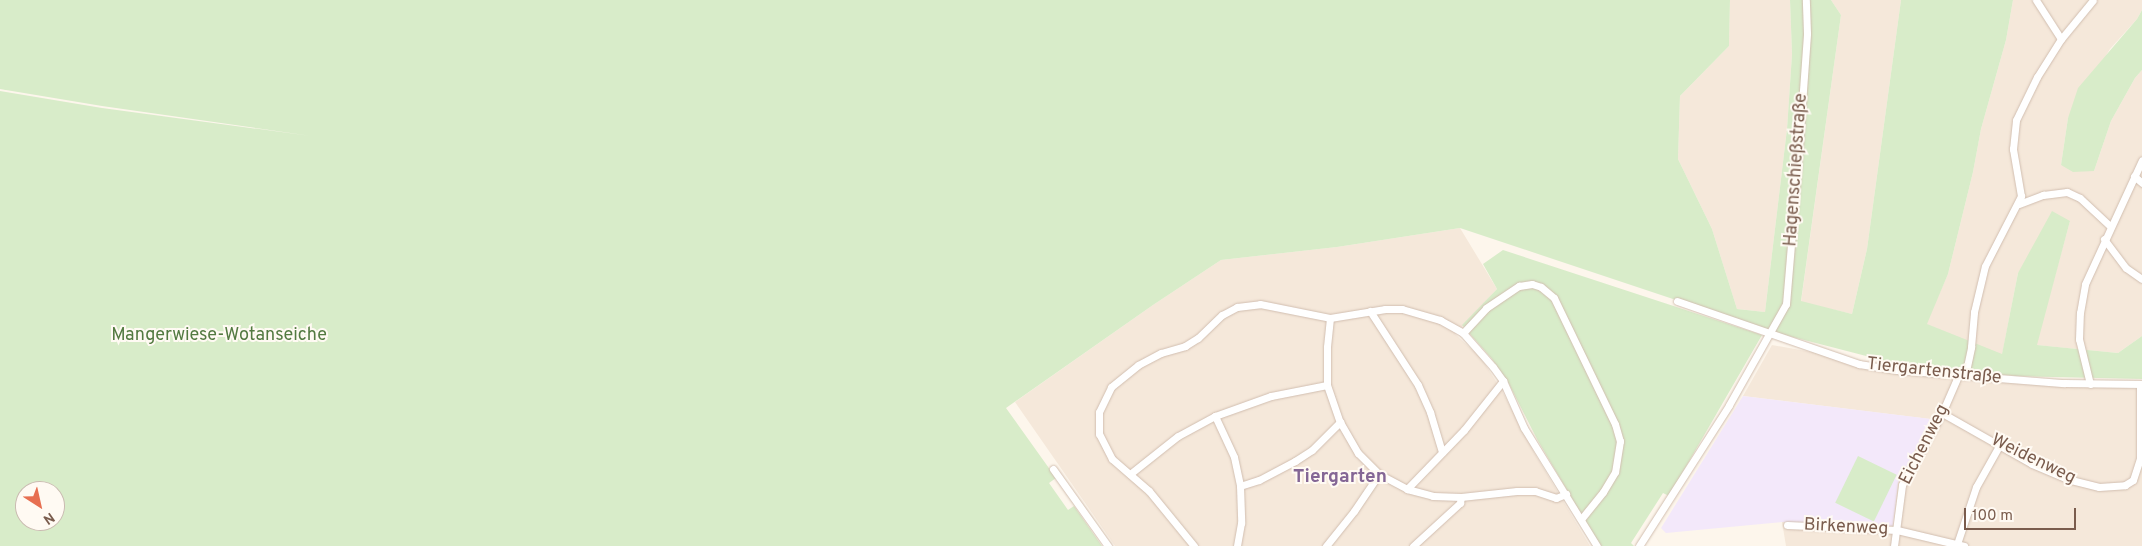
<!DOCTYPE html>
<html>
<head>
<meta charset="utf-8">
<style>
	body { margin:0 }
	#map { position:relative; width:2142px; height:546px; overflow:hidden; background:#fdf6ec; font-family:Overpass,sans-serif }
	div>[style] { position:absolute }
	.residential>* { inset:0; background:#f5e8da }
	.education>* { inset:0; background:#f3e8fa }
	.green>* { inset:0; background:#d8ecc9; transform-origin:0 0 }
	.roads { filter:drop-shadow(0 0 1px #d1beb0) drop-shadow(0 0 1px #d1beb0) }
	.street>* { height:7px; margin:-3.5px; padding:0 3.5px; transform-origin:3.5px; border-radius:3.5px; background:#fff }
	span { translate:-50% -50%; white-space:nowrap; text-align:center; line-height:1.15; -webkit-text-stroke:4px #fffaf3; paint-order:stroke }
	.street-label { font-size:18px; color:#7a5c4d }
	.park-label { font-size:18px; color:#537a41 }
	.neighbourhood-label { font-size:19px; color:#846695; font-weight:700 }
	.north { position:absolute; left:15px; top:481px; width:50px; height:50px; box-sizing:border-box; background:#fffaf3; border:1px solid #cabbb1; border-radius:50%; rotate:145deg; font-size:14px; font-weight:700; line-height:20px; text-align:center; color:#7a5c4d }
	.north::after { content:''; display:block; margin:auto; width:18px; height:22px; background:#e76f51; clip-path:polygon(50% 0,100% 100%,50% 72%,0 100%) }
	.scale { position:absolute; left:1964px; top:508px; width:112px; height:22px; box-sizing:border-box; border:2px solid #7a5c4d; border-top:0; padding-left:6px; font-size:15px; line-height:18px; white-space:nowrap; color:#7a5c4d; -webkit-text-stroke:4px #fffaf3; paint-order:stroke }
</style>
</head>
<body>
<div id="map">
	<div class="residential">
		<div style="clip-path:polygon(1730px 0,1790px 0,1792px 54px,1787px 129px,1765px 312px,1737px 309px,1712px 229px,1678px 159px,1680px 96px,1729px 46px)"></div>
		<div style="clip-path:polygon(1831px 0,1901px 0,1867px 249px,1852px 314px,1801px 302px,1841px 15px)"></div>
		<div style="clip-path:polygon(2013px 0,2142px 0,2142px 10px,2137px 19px,2110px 49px,2068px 118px,2061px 165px,2094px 171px,2111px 121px,2135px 78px,2142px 70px,2142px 336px,2118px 353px,2036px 345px,2070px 221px,2018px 273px,2002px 355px,1926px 324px,1948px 274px,1973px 172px,1981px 129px,2006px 40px)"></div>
		<div style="clip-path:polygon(1460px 228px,1497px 289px,1455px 334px,1481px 358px,1501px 389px,1535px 454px,1590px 546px,1115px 546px,1015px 402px,1153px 305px,1221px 260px,1337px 247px)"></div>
		<div style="clip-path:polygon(1772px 345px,1963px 379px,2142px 389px,2142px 546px,1786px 546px,1782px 522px,1893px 525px,1898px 483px,1930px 419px,1743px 396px)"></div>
	</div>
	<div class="education">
		<div style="clip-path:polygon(1743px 396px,1931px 419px,1898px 483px,1893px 526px,1782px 522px,1666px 533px,1661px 528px)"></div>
	</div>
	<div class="green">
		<div style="clip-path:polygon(evenodd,0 0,1730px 0,1729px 46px,1680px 96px,1678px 159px,1712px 229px,1737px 309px,1765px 312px,1787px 129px,1792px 54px,1790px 0,1831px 0,1841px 15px,1801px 301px,1852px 314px,1867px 249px,1901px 0,2013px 0,2006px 40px,1981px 129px,1973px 172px,1948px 274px,1927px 324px,2002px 354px,2018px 273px,2052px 211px,2070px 221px,2037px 345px,2118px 353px,2142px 336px,2142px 379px,2016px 376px,1905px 366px,1769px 331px,1460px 228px,1337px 247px,1221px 260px,1153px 305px,1006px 408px,1056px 478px,1049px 483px,1068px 510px,1074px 506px,1102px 546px,0 546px,0 91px,102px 108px,311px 136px,102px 106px,0 89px,0 0,25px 491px,55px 491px,55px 521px,25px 521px,25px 491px)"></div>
		<div style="clip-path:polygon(2142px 10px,2142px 70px,2135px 78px,2111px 121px,2094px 171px,2073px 172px,2061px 165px,2068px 118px,2078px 88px,2137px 19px)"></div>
		<div style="clip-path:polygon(1503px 250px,1762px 335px,1669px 496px,1663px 493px,1631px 543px,1634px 546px,1600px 546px,1538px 441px,1509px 384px,1492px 359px,1462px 325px,1497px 289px,1483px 264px)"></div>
		<div style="left:1858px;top:456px;width:43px;height:52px;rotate:26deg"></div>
	</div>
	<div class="roads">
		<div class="street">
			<div style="left:2036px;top:0;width:46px;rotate:57.3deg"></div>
			<div style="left:2134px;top:176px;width:11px;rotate:41deg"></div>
			<div style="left:2019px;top:204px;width:26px;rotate:-21deg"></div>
			<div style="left:2043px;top:195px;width:24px;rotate:-7deg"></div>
			<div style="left:2067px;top:192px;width:14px;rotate:25deg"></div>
			<div style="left:2080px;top:198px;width:41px;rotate:43deg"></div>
			<div style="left:2104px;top:239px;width:36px;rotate:53deg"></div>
			<div style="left:2126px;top:268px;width:19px;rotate:35deg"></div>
			<div style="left:1677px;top:301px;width:193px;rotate:19.1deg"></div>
			<div style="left:1859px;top:364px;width:38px;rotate:9deg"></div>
			<div style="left:1897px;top:370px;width:168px;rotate:4.5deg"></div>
			<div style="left:2064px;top:383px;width:78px;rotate:0.7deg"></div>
			<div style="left:1370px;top:311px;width:88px;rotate:57deg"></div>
			<div style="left:1418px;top:385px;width:30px;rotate:66deg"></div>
			<div style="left:1430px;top:412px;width:42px;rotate:73.3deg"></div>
			<div style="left:1330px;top:318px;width:29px;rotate:96deg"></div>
			<div style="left:1327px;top:347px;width:38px;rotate:90deg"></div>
			<div style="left:1327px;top:385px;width:39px;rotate:71deg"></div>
			<div style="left:1340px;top:422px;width:36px;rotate:60deg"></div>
			<div style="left:1358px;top:453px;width:30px;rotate:45deg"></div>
			<div style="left:1379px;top:474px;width:32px;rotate:28deg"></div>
			<div style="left:1407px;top:489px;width:27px;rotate:15deg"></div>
			<div style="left:1433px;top:496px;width:28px;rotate:2deg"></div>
			<div style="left:1463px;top:333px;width:34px;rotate:-47deg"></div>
			<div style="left:1486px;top:308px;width:40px;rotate:-34deg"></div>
			<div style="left:1519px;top:286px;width:13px;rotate:-9deg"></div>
			<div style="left:1532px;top:284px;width:9px;rotate:18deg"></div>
			<div style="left:1541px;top:287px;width:17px;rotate:40deg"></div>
			<div style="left:1554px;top:298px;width:140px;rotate:64.2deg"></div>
			<div style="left:1615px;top:424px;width:18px;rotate:74deg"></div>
			<div style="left:1620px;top:441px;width:31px;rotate:99deg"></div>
			<div style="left:1615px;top:472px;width:23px;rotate:121deg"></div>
			<div style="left:1603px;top:492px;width:35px;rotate:129deg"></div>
			<div style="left:1965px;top:376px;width:30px;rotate:-78deg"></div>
			<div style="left:1971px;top:347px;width:35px;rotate:-85deg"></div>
			<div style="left:1974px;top:312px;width:47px;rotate:-76.6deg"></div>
			<div style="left:1985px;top:266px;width:79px;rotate:-62.8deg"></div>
			<div style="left:2021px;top:196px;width:48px;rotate:-99.7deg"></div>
			<div style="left:2013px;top:149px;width:29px;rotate:-84deg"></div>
			<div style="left:2016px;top:120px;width:48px;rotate:-64deg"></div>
			<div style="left:2037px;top:77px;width:45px;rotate:-57.7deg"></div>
			<div style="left:2061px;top:39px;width:50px;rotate:-50.6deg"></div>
			<div style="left:2090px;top:384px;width:46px;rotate:-103.7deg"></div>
			<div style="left:2079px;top:339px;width:26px;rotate:-88deg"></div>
			<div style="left:2080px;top:313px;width:29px;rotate:-80deg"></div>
			<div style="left:2085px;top:284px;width:136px;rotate:-65.3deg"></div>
			<div style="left:1942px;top:413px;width:103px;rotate:29.5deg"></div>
			<div style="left:2032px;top:464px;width:38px;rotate:23deg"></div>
			<div style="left:2067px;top:479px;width:33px;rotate:14deg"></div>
			<div style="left:2099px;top:487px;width:26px;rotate:-4deg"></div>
			<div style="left:2125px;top:485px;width:9px;rotate:-32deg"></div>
			<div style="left:2133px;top:480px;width:23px;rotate:-72deg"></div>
			<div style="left:2140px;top:458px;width:74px;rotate:-90deg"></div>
			<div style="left:1215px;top:416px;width:45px;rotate:65.1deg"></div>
			<div style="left:1234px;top:457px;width:30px;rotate:78deg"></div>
			<div style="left:1240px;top:486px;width:37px;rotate:88deg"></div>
			<div style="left:1241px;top:523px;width:23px;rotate:100deg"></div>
			<div style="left:1053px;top:469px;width:95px;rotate:54.5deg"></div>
			<div style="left:1130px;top:474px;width:61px;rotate:-38.4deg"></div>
			<div style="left:1178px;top:436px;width:42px;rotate:-28.4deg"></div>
			<div style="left:1215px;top:416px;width:59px;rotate:-19.7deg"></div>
			<div style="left:1271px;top:396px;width:57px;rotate:-11.1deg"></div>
			<div style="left:1240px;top:486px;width:20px;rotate:-18deg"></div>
			<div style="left:1259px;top:480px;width:41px;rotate:-27.8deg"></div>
			<div style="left:1295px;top:461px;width:20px;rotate:-33deg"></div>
			<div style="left:1312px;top:450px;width:40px;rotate:-45deg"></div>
			<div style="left:1407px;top:489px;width:82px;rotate:-46deg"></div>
			<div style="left:1464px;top:430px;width:63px;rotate:-51.5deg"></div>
			<div style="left:1787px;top:525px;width:110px;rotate:2.6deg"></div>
			<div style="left:1897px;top:530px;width:69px;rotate:13.4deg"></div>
			<div style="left:1957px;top:544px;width:60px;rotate:-71.6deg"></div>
			<div style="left:1976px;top:487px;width:47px;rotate:-60.7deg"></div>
			<div style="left:1194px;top:546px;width:71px;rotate:-129.3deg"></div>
			<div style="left:1149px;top:491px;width:49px;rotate:-139.1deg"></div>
			<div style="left:1112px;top:459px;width:28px;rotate:-117deg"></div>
			<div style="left:1099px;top:434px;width:22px;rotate:-90deg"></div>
			<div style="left:1099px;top:412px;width:28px;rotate:-64deg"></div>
			<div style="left:1111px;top:387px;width:35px;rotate:-39deg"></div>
			<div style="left:1138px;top:365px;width:26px;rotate:-28deg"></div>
			<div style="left:1161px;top:353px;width:25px;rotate:-16deg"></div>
			<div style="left:1185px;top:346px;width:15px;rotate:-32deg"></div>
			<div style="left:1198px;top:338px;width:33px;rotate:-44deg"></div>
			<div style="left:1222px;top:315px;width:17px;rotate:-28deg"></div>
			<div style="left:1237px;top:307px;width:23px;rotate:-7deg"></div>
			<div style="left:1260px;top:304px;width:71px;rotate:11.3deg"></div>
			<div style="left:1330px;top:318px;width:56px;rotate:-9.3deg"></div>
			<div style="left:1385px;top:309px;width:17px"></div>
			<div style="left:1402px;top:309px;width:40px;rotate:16deg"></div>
			<div style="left:1440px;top:320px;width:26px;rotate:29deg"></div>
			<div style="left:1463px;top:333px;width:45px;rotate:48.6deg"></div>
			<div style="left:1493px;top:367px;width:17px;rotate:54deg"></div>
			<div style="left:1503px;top:381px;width:51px;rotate:65.9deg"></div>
			<div style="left:1524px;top:428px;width:139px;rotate:58.3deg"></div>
			<div style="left:1326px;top:546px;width:45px;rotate:-51.3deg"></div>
			<div style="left:1354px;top:511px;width:45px;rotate:-56deg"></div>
			<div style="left:1413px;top:546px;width:64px;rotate:-42.5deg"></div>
			<div style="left:1460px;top:503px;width:6px;rotate:-81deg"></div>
			<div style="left:1461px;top:497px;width:56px;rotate:-6.1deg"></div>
			<div style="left:1517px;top:491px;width:18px"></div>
			<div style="left:1535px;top:491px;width:22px;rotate:18deg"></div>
			<div style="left:1556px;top:498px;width:11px;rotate:-22deg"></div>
			<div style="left:1639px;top:546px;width:167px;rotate:-57.4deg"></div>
			<div style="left:1729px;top:405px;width:116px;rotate:-60.6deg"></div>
			<div style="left:1786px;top:304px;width:130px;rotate:-85.2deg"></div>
			<div style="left:1797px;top:174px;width:141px;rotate:-85.9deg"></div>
			<div style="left:1807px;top:33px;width:33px;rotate:-92deg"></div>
			<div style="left:1894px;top:546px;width:62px;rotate:-82.5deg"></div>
			<div style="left:1902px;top:485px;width:82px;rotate:-60.9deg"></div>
			<div style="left:1942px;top:413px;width:40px;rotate:-66.6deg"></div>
		</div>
	</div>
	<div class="street-label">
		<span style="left:1797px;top:170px;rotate:-86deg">Hagenschießstraße</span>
		<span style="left:1934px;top:372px;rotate:6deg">Tiergartenstraße</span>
		<span style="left:1925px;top:445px;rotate:-63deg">Eichenweg</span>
		<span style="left:2033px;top:460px;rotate:26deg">Weidenweg</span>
		<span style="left:1846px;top:528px;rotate:3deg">Birkenweg</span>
	</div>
	<div class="park-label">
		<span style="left:219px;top:336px">Mangerwiese-Wotanseiche</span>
	</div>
	<div class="neighbourhood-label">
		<span style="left:1340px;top:478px">Tiergarten</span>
	</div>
	<div class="north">N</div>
	<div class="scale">100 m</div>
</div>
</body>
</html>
